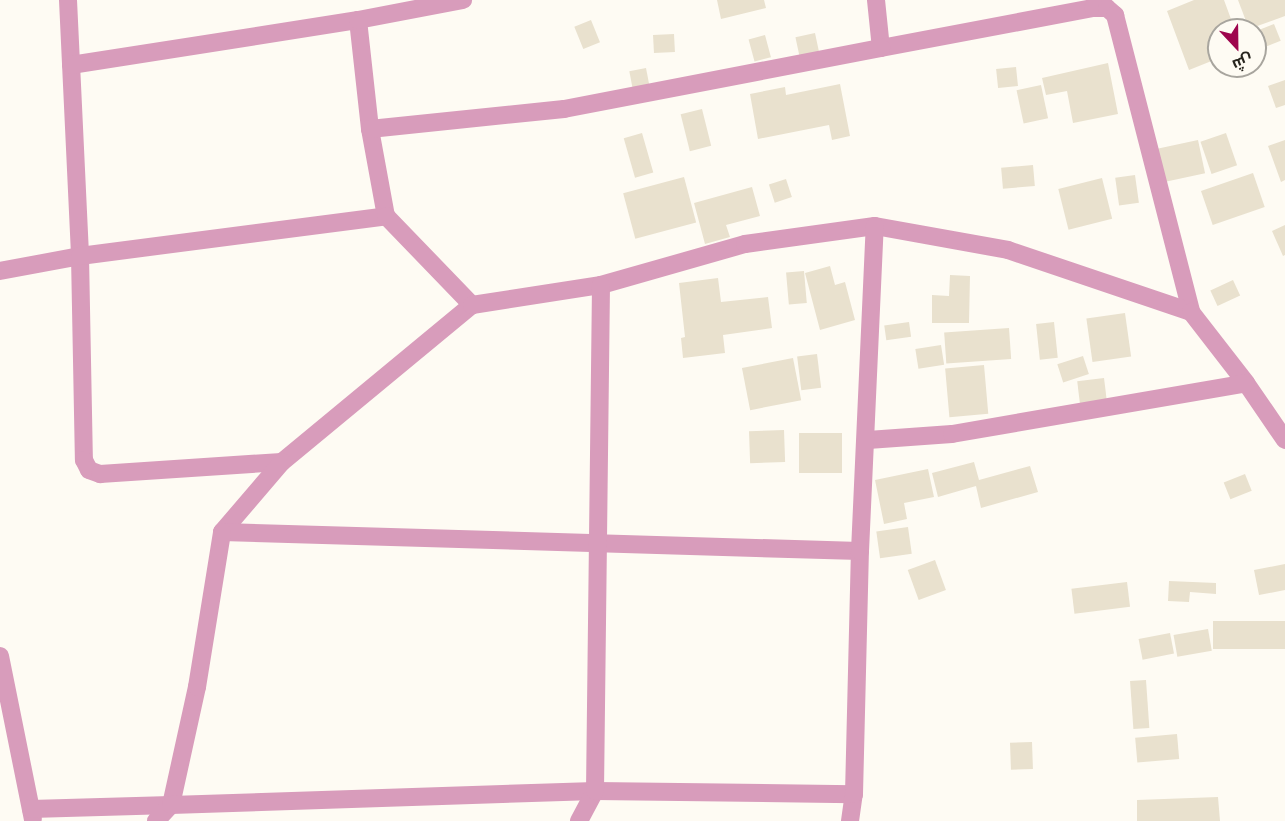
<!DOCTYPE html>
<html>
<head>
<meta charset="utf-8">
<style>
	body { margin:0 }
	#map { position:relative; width:1285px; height:821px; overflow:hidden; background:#fefbf3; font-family:Lora,Cairo,serif }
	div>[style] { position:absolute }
	.building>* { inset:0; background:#e9e1ce; transform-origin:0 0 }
	.street>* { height:18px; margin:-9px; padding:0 9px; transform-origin:9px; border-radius:9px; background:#d89cbb }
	span { translate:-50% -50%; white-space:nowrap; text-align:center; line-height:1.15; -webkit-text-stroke:4.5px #fefbf3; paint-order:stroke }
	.north { position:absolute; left:1207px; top:18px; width:60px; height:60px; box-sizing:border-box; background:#fefbf3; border:2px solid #a8a59e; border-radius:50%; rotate:158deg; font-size:16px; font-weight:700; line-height:24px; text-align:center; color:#28251e }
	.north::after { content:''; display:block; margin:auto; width:21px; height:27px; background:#9e054d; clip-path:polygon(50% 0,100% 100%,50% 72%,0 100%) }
</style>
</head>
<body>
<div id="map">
	<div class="building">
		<div style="clip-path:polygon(717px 0,764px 0,766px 8px,721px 19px)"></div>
		<div style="clip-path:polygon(1194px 0,1224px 0,1235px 30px,1219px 30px,1219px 58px,1189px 70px,1167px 11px)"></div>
		<div style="clip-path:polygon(1238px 0,1285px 0,1285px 16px,1249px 29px)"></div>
		<div style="left:591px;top:20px;width:24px;height:18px;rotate:68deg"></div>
		<div style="left:1274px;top:24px;width:18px;height:15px;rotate:68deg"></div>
		<div style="left:815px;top:33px;width:19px;height:20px;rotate:78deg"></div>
		<div style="left:674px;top:34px;width:18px;height:21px;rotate:87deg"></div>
		<div style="left:765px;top:35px;width:23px;height:17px;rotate:75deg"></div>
		<div style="clip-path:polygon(1108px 63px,1118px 114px,1073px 123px,1067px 91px,1046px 95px,1042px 78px)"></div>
		<div style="left:1016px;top:67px;width:19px;height:20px;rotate:84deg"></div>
		<div style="left:646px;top:68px;width:20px;height:17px;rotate:79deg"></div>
		<div style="clip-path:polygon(1285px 80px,1285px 105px,1276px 108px,1268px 86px)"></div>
		<div style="clip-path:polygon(840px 84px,850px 136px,832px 140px,829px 125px,758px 139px,750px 94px,785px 87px,786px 95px)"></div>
		<div style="left:1041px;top:85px;width:34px;height:25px;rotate:78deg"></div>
		<div style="left:702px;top:109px;width:38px;height:22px;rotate:76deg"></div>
		<div style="left:642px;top:133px;width:41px;height:19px;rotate:74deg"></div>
		<div style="left:1226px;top:133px;width:34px;height:27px;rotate:71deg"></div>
		<div style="left:1198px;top:140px;width:34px;height:44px;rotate:78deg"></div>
		<div style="clip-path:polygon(1285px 140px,1285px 180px,1281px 182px,1268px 146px)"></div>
		<div style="left:1033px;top:165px;width:21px;height:32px;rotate:85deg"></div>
		<div style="left:1253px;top:173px;width:36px;height:55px;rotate:71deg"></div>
		<div style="left:1135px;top:175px;width:28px;height:20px;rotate:82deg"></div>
		<div style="left:684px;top:177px;width:47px;height:63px;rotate:75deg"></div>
		<div style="left:1102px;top:178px;width:42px;height:45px;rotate:76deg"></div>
		<div style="left:786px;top:179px;width:19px;height:18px;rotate:72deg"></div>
		<div style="clip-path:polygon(752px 187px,760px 216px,726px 225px,730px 237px,705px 244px,694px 203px)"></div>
		<div style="clip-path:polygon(1285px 225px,1285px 255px,1283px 256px,1272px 231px)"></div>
		<div style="clip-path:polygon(830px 266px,835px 285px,845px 282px,855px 320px,820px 330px,805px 273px)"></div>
		<div style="left:804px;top:271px;width:32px;height:18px;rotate:85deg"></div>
		<div style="clip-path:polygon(950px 275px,970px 276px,969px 323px,932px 323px,932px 295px,949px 296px)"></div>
		<div style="clip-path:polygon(718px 278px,721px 302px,768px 297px,772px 328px,723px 335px,725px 353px,683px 358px,681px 338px,685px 337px,679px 283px)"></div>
		<div style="left:1233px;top:280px;width:17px;height:25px;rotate:65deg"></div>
		<div style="left:1125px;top:313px;width:44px;height:39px;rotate:82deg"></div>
		<div style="left:909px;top:322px;width:15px;height:25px;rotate:82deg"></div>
		<div style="left:1054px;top:322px;width:36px;height:18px;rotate:84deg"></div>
		<div style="left:1009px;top:328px;width:31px;height:65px;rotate:86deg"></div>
		<div style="left:941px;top:345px;width:20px;height:26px;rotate:81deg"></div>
		<div style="left:817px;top:354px;width:34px;height:20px;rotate:83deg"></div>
		<div style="left:1083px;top:356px;width:19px;height:27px;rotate:72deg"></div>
		<div style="left:793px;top:358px;width:43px;height:52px;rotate:79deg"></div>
		<div style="left:984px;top:365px;width:49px;height:39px;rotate:85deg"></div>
		<div style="left:1104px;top:378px;width:24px;height:27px;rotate:83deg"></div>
		<div style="left:784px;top:430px;width:32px;height:35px;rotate:88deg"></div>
		<div style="left:799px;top:433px;width:43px;height:40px"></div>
		<div style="clip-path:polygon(974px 462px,979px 480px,1030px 466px,1038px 492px,981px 508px,976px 486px,938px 497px,932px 473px)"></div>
		<div style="clip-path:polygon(928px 469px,934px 497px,904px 503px,907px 519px,884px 524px,875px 480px)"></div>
		<div style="left:1245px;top:474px;width:18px;height:23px;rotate:68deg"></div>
		<div style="left:908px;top:527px;width:27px;height:32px;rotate:82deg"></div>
		<div style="left:935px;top:560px;width:32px;height:29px;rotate:70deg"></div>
		<div style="clip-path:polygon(1285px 564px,1285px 590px,1259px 595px,1254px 570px)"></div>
		<div style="clip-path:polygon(1169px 581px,1216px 583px,1216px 594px,1190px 592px,1189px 602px,1168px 601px)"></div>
		<div style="left:1127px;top:582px;width:25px;height:56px;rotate:83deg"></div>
		<div style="left:1285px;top:621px;width:28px;height:72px;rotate:90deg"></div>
		<div style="left:1208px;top:629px;width:22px;height:35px;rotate:80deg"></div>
		<div style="left:1170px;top:633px;width:21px;height:32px;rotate:79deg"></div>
		<div style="left:1146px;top:680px;width:48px;height:16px;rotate:86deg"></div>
		<div style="left:1177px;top:734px;width:25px;height:42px;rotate:85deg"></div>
		<div style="left:1032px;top:742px;width:27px;height:22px;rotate:88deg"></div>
		<div style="clip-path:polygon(1218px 797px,1220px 821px,1137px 821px,1137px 800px)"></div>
	</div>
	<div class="street">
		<div style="left:68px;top:0;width:256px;rotate:87.3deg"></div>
		<div style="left:80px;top:256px;width:204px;rotate:88.9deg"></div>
		<div style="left:84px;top:460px;width:11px;rotate:63deg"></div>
		<div style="left:89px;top:470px;width:12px;rotate:20deg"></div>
		<div style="left:100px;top:474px;width:182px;rotate:-3.8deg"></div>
		<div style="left:282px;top:462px;width:246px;rotate:-39.6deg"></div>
		<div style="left:876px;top:0;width:48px;rotate:84.1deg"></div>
		<div style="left:881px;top:48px;width:216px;rotate:-10.7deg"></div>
		<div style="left:1093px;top:8px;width:14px"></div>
		<div style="left:1107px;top:8px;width:11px;rotate:41deg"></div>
		<div style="left:1115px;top:15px;width:307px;rotate:75.6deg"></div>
		<div style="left:358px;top:20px;width:110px;rotate:83.7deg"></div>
		<div style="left:370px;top:129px;width:88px;rotate:79.6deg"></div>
		<div style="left:71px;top:65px;width:291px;rotate:-8.9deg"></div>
		<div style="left:358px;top:20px;width:107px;rotate:-10.8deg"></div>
		<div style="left:370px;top:129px;width:195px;rotate:-5.9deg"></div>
		<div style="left:564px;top:109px;width:323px;rotate:-10.9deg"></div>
		<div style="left:0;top:271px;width:81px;rotate:-10.6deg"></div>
		<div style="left:80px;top:256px;width:309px;rotate:-7.4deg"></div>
		<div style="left:386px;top:216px;width:124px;rotate:46deg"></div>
		<div style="left:472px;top:305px;width:131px;rotate:-8.8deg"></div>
		<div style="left:601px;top:285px;width:150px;rotate:-15.9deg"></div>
		<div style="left:745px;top:244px;width:131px;rotate:-7.9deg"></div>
		<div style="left:875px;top:226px;width:135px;rotate:10.2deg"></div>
		<div style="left:1008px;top:250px;width:193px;rotate:18.7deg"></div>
		<div style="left:1191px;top:312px;width:90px;rotate:52.2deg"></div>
		<div style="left:1246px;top:383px;width:69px;rotate:55.6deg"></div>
		<div style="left:868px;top:440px;width:84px;rotate:-4.1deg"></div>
		<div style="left:952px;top:434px;width:298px;rotate:-9.8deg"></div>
		<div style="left:282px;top:462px;width:92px;rotate:130.6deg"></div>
		<div style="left:222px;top:532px;width:638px;rotate:1.71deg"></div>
		<div style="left:0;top:656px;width:166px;rotate:78.6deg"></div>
		<div style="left:31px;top:809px;width:140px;rotate:-1.6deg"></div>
		<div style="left:171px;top:805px;width:121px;rotate:-77.6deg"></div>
		<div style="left:197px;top:687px;width:157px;rotate:-80.8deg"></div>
		<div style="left:156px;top:821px;width:22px;rotate:-47deg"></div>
		<div style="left:171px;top:805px;width:424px;rotate:-1.9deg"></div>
		<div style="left:595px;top:791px;width:259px;rotate:0.7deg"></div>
		<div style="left:579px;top:821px;width:34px;rotate:-62deg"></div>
		<div style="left:595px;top:791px;width:506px;rotate:-89.32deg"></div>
		<div style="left:850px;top:821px;width:27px;rotate:-82deg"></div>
		<div style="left:854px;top:794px;width:243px;rotate:-88.6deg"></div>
		<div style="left:860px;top:551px;width:325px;rotate:-87.4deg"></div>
	</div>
	<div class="north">ش</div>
</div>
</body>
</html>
